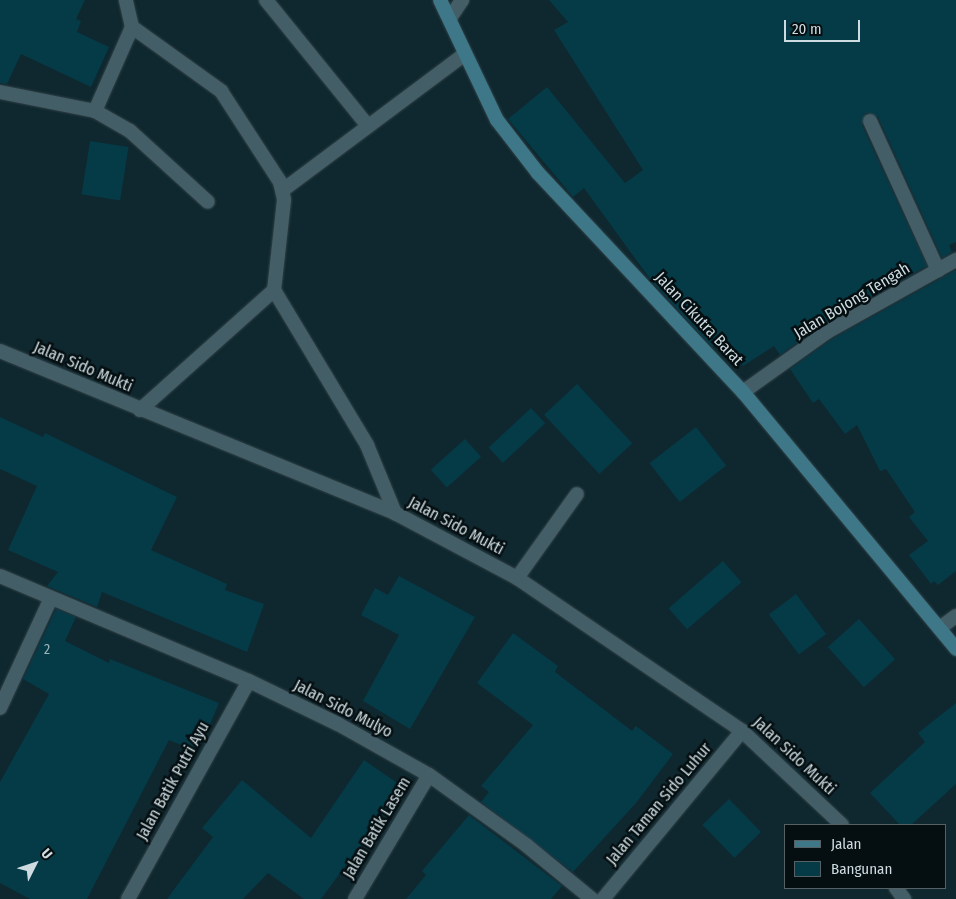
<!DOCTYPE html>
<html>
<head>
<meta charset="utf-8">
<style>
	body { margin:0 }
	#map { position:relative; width:956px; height:899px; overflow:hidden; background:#0f282f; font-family:"Fira Sans Condensed",sans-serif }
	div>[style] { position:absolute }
	.building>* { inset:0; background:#053a47; transform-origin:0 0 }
	.roads { filter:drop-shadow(0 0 1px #314147) drop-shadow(0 0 1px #314147) }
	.service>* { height:14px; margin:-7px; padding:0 7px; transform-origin:7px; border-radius:7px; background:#445e67 }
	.minor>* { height:14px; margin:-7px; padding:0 7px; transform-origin:7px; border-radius:7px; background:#445e67 }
	.tertiary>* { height:14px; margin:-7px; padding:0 7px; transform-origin:7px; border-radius:7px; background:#445e67 }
	.secondary>* { height:14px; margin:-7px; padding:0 7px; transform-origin:7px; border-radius:7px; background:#3d7788 }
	span { translate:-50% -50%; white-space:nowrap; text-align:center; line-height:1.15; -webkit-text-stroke:5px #050f12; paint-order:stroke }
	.number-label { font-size:14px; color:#9cb4ba }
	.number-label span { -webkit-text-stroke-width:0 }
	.street-label { font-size:16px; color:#cedce1 }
	.legend { position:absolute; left:784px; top:824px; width:162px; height:65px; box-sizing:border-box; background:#050f12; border:1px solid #556165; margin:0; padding:6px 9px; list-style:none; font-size:15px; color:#cedce1 }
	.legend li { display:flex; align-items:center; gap:10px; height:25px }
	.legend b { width:25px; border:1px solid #556165 }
	.north { position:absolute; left:10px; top:839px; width:50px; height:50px; -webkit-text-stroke:4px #050f12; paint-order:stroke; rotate:49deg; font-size:14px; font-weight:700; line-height:20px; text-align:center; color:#cedce1 }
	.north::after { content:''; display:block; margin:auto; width:18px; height:22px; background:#cedce1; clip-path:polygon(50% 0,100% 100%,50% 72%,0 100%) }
	.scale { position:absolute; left:784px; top:20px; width:76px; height:22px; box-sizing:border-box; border:2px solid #cedce1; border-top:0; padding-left:6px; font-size:15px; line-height:18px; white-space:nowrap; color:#cedce1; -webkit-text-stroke:4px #050f12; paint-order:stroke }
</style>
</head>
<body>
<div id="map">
	<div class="building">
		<div style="clip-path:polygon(0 0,85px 0,76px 19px,81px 21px,77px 32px,109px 47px,91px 87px,21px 54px,7px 84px,0 83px)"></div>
		<div style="clip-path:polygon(549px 0,956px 0,956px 242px,949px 245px,952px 252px,942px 258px,878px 117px,866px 113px,862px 125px,927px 266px,823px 324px,780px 355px,774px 346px,743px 366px,724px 338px,712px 347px,653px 283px,584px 188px,573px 197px,508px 119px,547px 87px,625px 183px,643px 170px,554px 30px,568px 22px)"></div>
		<div style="left:90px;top:141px;width:39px;height:54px;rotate:9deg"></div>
		<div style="clip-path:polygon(956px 270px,956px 571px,938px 585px,934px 581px,931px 584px,909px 555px,928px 541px,909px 517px,915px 512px,886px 469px,880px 471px,857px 425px,845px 434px,819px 399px,813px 403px,790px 369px,832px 339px)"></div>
		<div style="left:577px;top:384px;width:81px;height:45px;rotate:47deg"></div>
		<div style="left:531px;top:408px;width:21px;height:58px;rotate:47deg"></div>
		<div style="clip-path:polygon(0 417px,43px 437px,45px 433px,177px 497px,151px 550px,227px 584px,225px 590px,264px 604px,247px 652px,102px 592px,97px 607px,47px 586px,58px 572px,8px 550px,37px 486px,0 469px)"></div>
		<div style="left:696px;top:427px;width:49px;height:59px;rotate:52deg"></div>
		<div style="left:465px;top:439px;width:24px;height:46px;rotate:48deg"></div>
		<div style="left:723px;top:561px;width:28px;height:72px;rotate:49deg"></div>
		<div style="clip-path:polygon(399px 576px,475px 617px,410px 729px,363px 701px,399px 635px,361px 615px,375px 588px,388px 595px)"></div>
		<div style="left:796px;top:594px;width:50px;height:34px;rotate:53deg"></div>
		<div style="clip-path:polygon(56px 609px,76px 617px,65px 641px,109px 663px,110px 659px,219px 703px,198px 752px,169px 740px,87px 899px,30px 899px,0 883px,0 782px,49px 694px,23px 679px)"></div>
		<div style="left:859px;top:619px;width:54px;height:42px;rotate:48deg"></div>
		<div style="clip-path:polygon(513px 633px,558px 666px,555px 672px,632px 731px,636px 726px,673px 754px,636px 803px,573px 872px,481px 802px,489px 792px,481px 786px,533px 725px,477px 683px)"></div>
		<div style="clip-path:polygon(956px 703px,956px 784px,911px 825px,900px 825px,870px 793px,925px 742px,918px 733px)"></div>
		<div style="clip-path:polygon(364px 760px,403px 787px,321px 899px,304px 899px,268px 873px,243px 899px,167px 899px,213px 837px,202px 828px,242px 780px,311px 838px)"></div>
		<div style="left:729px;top:799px;width:46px;height:37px;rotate:46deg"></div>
		<div style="clip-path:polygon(469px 815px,562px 886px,551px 899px,406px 899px,426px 875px,422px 871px)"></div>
	</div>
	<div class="roads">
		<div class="service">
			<div style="left:517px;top:578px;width:103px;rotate:-54.5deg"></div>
		</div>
		<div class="minor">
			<div style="left:266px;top:0;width:162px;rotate:51deg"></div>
			<div style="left:132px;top:27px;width:110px;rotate:35.7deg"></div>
			<div style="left:221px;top:91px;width:108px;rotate:57deg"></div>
			<div style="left:280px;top:182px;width:18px;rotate:77deg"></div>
			<div style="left:284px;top:200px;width:91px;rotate:96.3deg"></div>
			<div style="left:274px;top:290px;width:181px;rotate:59deg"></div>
			<div style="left:367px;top:445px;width:74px;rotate:67.6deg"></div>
			<div style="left:0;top:92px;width:97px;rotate:11.3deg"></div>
			<div style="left:95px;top:111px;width:40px;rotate:29.7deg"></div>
			<div style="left:130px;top:131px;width:105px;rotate:42.3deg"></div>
			<div style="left:95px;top:111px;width:92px;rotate:-66.2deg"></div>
			<div style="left:132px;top:27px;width:28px;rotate:-103deg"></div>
			<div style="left:870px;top:121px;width:164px;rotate:65.5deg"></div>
			<div style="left:283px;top:190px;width:227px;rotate:-36.8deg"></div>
			<div style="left:0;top:351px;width:427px;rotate:22.3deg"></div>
			<div style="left:395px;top:513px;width:138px;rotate:28deg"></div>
			<div style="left:517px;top:578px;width:272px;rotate:34.2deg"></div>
			<div style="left:742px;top:731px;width:137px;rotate:43.2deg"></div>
			<div style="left:743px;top:392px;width:103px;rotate:-35.5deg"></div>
			<div style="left:827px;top:332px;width:148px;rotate:-29.2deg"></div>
			<div style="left:140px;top:410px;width:180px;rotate:-41.8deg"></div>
			<div style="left:0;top:576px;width:270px;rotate:22.9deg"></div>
			<div style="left:249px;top:681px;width:99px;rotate:25.8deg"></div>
			<div style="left:338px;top:724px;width:104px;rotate:29.3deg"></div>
			<div style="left:429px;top:775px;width:120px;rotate:35.8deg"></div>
			<div style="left:526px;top:845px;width:85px;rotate:39.3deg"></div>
			<div style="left:940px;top:628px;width:20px;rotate:-37deg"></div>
			<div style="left:0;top:708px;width:121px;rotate:-65.1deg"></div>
			<div style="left:896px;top:888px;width:14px;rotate:54deg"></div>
			<div style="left:128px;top:899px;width:249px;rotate:-61deg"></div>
			<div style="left:355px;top:899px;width:144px;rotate:-59.2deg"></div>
			<div style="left:603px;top:899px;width:218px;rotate:-50.4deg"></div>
		</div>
		<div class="tertiary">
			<div style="left:450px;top:18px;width:22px;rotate:-56deg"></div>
		</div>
		<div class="secondary">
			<div style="left:440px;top:0;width:133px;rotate:64.6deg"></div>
			<div style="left:497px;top:120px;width:67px;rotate:52.3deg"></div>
			<div style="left:538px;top:173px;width:300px;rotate:46.9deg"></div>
			<div style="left:743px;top:392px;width:334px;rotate:50.3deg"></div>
		</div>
	</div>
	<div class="number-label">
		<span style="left:47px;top:650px">2</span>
	</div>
	<div class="street-label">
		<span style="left:852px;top:301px;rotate:-31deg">Jalan Bojong Tengah</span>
		<span style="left:699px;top:319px;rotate:47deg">Jalan Cikutra Barat</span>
		<span style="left:83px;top:367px;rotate:23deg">Jalan Sido Mukti</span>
		<span style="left:456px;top:526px;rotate:28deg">Jalan Sido Mukti</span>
		<span style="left:343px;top:709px;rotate:27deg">Jalan Sido Mulyo</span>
		<span style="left:794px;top:756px;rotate:43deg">Jalan Sido Mukti</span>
		<span style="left:173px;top:781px;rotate:-61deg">Jalan Batik Putri Ayu</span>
		<span style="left:659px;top:804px;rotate:-50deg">Jalan Taman Sido Luhur</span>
		<span style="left:377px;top:828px;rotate:-59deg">Jalan Batik Lasem</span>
	</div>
	<ul class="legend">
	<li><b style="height:6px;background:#3d7788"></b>Jalan</li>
	<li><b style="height:14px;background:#053a47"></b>Bangunan</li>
	</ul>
	<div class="north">U</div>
	<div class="scale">20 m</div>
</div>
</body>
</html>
